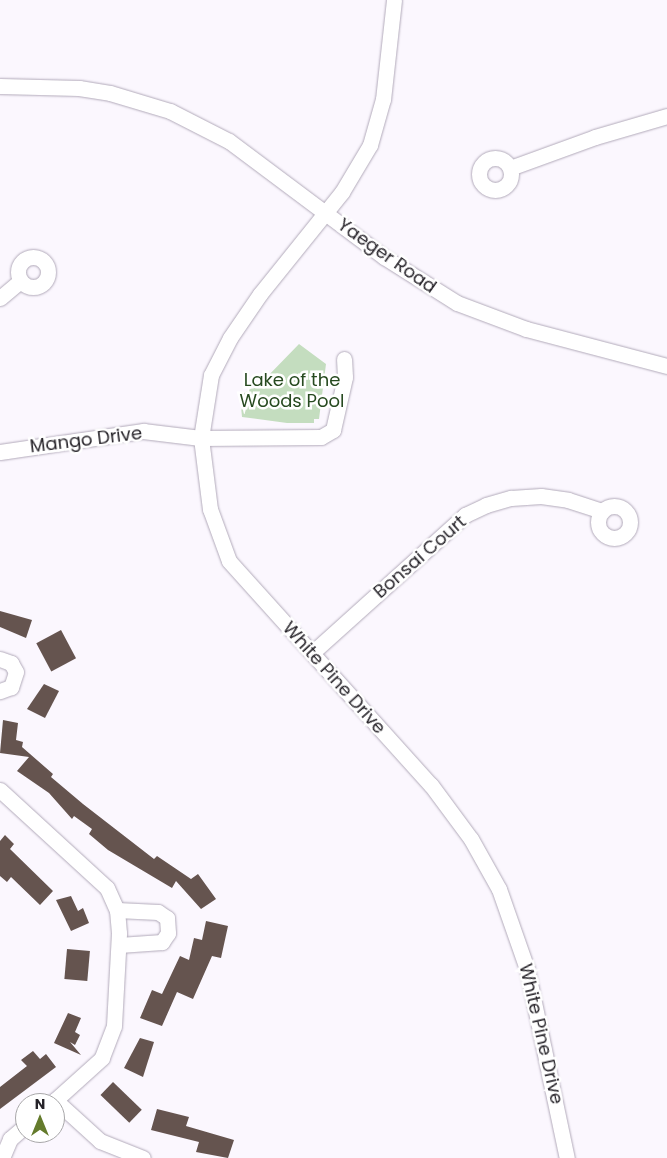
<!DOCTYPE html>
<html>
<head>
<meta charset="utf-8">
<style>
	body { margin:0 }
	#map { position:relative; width:667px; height:1158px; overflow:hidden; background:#fbf7fe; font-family:Poppins,sans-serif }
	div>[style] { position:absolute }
	.green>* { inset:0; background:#c4ddbf }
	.building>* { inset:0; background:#65544f; transform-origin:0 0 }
	.roads { filter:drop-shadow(0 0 1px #b2aaba) drop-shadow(0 0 1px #b2aaba) }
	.minor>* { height:15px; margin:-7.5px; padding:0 7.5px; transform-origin:7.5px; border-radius:7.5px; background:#fff }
	.minor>.ring { margin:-7.5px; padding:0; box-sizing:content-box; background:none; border:15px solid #fff; border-radius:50% }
	span { translate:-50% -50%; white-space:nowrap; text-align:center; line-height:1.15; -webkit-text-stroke:5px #fff; paint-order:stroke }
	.street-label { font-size:18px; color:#262329 }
	.park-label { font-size:18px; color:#274a20 }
	.north { position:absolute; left:15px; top:1093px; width:50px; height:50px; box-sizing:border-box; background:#fff; border:1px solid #a8a7a9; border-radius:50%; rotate:0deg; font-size:14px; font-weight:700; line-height:20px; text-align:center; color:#262329 }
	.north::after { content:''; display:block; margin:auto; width:18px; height:22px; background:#647b2c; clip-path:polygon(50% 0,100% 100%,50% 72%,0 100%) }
</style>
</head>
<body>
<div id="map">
	<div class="green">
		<div style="clip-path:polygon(299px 344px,326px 364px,319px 419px,314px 419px,314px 423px,287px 423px,242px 417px,240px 396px,264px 380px)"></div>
	</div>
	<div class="building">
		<div style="clip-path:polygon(0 611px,32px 620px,26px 638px,0 627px)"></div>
		<div style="left:61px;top:630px;width:32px;height:28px;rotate:62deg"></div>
		<div style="clip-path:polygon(44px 684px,59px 691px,45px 718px,27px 709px)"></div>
		<div style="clip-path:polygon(3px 720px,18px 723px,16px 740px,23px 742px,22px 747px,53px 774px,51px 777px,83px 804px,154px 859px,157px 856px,191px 879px,198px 874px,216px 899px,201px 909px,176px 881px,172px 888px,108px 850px,89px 834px,92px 829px,74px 816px,72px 819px,49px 793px,17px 771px,29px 757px,0 753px)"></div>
		<div style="clip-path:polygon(5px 835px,14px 844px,10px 849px,53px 891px,40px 905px,11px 877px,7px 882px,0 876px,0 841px)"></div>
		<div style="clip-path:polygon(71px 896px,78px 911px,83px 908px,89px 923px,71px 931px,56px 900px)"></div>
		<div style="clip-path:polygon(206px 921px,228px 926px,221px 958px,212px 956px,193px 999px,177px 992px,162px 1026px,140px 1018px,152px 990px,162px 994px,180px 956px,189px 960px,194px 938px,202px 940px)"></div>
		<div style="left:67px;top:949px;width:23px;height:30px;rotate:5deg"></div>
		<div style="clip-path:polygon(68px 1013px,81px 1018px,75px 1032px,80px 1035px,75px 1045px,70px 1042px,81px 1055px,54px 1043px)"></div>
		<div style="clip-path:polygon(140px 1038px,154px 1042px,143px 1077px,124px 1068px)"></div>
		<div style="clip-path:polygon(33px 1051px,40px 1059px,46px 1054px,56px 1067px,0 1109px,0 1087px,27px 1066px,21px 1060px)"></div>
		<div style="left:113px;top:1082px;width:40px;height:18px;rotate:44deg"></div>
		<div style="clip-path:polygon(157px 1109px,189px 1117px,186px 1126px,234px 1140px,228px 1158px,196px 1152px,199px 1142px,151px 1130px)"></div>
	</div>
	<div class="roads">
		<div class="minor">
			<div style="left:394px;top:0;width:100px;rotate:96.3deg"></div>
			<div style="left:383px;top:99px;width:48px;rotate:105.8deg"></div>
			<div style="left:370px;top:145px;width:55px;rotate:120.8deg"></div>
			<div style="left:342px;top:192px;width:131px;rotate:128.8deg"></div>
			<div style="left:260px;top:294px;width:53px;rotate:124.3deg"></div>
			<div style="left:230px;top:338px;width:42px;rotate:117.2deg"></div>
			<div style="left:211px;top:375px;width:64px;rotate:99deg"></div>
			<div style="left:201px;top:438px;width:72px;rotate:82.8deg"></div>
			<div style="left:210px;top:509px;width:55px;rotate:69.9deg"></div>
			<div style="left:229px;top:561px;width:302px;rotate:48deg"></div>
			<div style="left:431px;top:785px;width:67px;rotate:53.5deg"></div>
			<div style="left:471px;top:839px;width:57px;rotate:60.8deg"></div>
			<div style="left:499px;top:889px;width:85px;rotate:70.7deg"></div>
			<div style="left:527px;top:969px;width:193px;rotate:78.1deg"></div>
			<div style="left:0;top:86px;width:79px;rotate:1.5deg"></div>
			<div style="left:79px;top:88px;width:31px;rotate:9deg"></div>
			<div style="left:110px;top:93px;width:63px;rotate:16.7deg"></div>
			<div style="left:170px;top:111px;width:66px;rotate:27deg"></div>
			<div style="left:229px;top:141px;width:194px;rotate:36.8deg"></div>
			<div style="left:384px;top:257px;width:86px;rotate:32.2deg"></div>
			<div style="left:457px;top:303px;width:74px;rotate:20.6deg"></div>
			<div style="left:526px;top:329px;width:146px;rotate:14.7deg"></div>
			<div class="ring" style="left:479px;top:158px;width:17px;height:17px"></div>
			<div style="left:510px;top:168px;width:90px;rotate:-20deg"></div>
			<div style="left:595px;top:137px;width:75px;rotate:-16.3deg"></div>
			<div class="ring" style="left:18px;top:257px;width:15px;height:15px"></div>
			<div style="left:0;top:298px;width:26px;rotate:-40deg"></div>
			<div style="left:0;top:452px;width:145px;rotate:-8.4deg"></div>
			<div style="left:143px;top:431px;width:58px;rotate:6.9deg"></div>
			<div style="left:201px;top:438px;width:120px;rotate:-0.5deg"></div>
			<div style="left:321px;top:437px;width:14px;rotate:-30deg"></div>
			<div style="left:333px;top:430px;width:54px;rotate:-77.2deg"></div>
			<div style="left:345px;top:377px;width:18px;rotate:-93deg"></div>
			<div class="ring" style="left:598px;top:506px;width:17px;height:17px"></div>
			<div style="left:313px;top:652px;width:205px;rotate:-42deg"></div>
			<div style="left:465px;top:515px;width:23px;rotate:-25deg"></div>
			<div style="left:486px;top:505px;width:26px;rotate:-16deg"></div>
			<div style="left:511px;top:498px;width:30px;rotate:-4deg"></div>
			<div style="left:541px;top:496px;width:27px;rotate:8deg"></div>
			<div style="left:568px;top:500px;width:36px;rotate:18deg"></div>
			<div style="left:0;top:659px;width:12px;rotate:20deg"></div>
			<div style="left:11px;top:663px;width:10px;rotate:61deg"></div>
			<div style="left:16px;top:672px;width:16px;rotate:108deg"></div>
			<div style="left:11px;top:687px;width:12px;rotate:160deg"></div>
			<div style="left:0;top:790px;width:145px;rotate:42.5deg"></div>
			<div style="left:107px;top:888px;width:24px;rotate:66deg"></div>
			<div style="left:117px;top:910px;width:23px;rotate:85deg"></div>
			<div style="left:119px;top:933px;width:93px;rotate:93.1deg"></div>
			<div style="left:114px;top:1026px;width:34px;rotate:111deg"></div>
			<div style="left:102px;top:1058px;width:67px;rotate:138deg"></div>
			<div style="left:117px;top:910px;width:41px;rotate:2.8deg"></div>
			<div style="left:158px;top:912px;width:11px;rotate:34deg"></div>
			<div style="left:167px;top:918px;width:15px;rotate:86deg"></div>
			<div style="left:168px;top:933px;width:11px;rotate:124deg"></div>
			<div style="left:162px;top:942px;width:43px;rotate:176deg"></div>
			<div style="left:55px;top:1100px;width:61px;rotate:42.3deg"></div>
			<div style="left:100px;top:1141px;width:46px;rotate:21.6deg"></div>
			<div style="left:2px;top:1158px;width:21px;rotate:-67deg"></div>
			<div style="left:10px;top:1139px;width:20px;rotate:-41deg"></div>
		</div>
	</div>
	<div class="street-label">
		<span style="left:387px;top:256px;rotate:35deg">Yaeger Road</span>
		<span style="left:86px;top:440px;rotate:-7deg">Mango Drive</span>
		<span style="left:420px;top:557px;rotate:-41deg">Bonsai Court</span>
		<span style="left:334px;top:678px;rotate:48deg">White Pine Drive</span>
		<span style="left:541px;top:1034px;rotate:77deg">White Pine Drive</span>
	</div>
	<div class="park-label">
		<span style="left:292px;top:391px">Lake of the<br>Woods Pool</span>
	</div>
	<div class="north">N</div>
</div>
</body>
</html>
